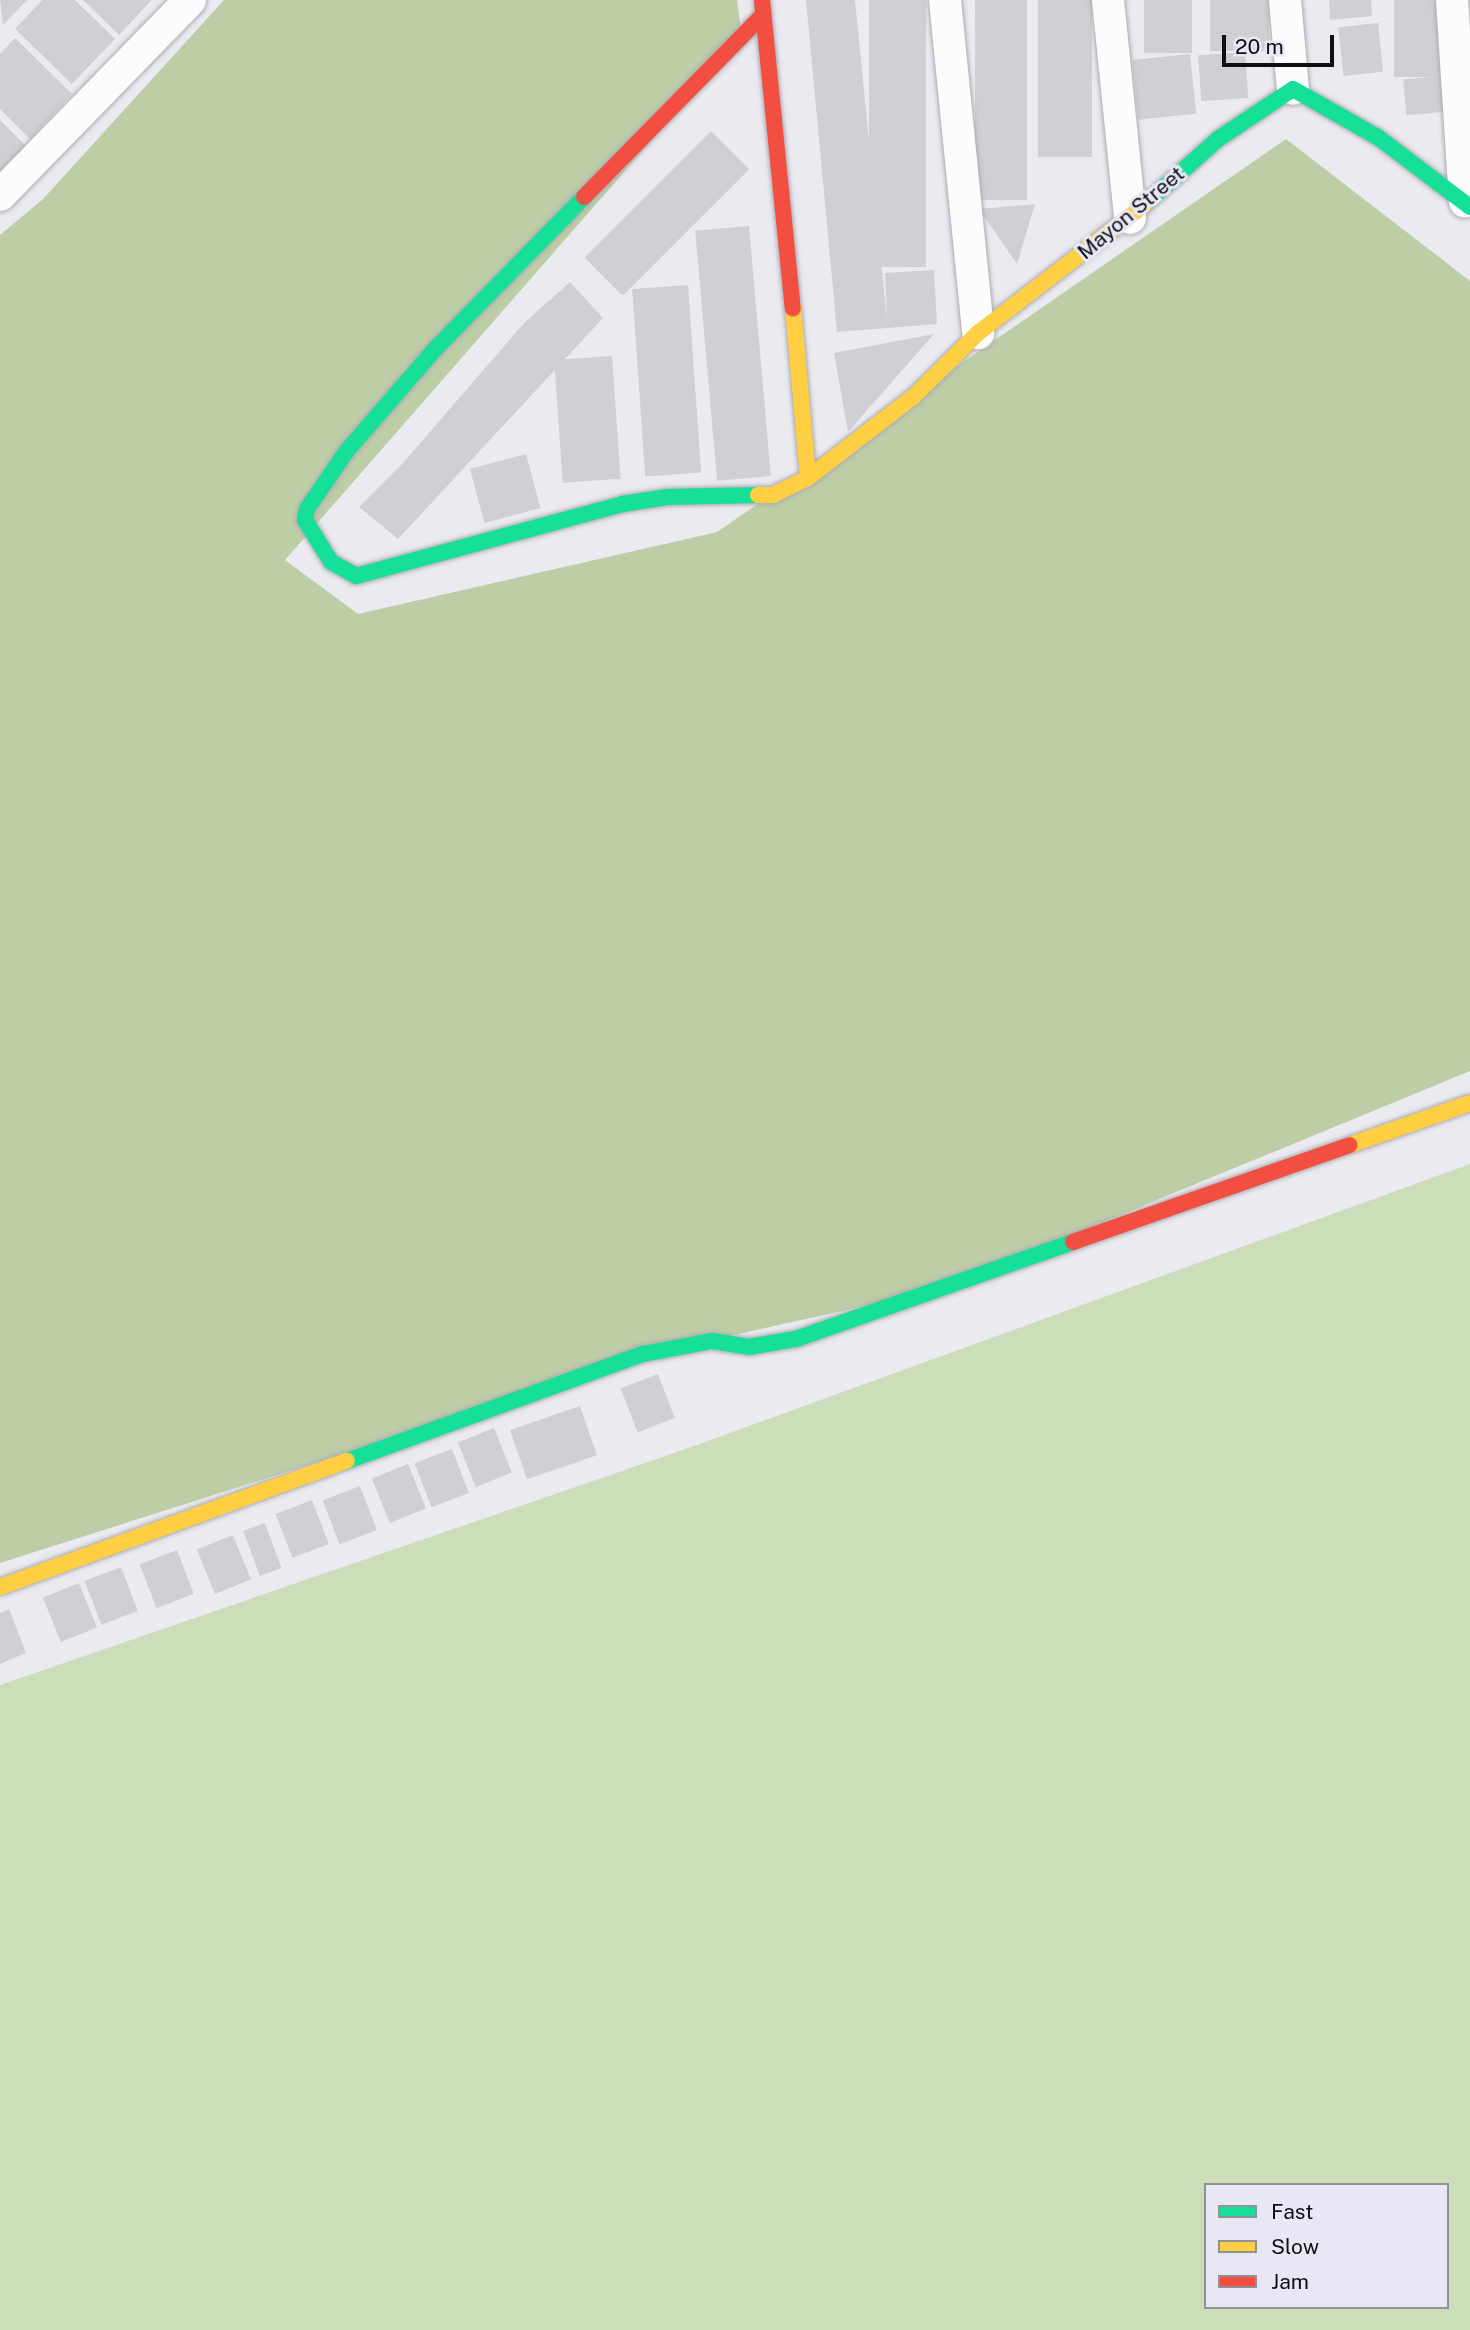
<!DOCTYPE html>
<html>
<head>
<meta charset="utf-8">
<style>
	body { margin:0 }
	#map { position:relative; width:1470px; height:2330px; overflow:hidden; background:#eaeaf0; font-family:"Public Sans",sans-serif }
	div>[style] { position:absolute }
	.green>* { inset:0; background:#ccddba }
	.forest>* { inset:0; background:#bdcea7 }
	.building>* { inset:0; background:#d0d0d4; transform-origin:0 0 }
	.roads { filter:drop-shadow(0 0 2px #acacb1) drop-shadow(0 0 2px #acacb1) }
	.street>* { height:32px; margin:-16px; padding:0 16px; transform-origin:16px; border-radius:16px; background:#fcfcfd }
	.fast>* { height:16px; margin:-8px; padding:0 8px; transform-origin:8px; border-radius:8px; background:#16e098 }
	.slow>* { height:16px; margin:-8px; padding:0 8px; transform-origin:8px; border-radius:8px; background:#ffcf43 }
	.jam>* { height:16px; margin:-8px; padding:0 8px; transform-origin:8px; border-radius:8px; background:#f24e42 }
	span { translate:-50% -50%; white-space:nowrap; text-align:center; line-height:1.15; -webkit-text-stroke:6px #e7e8f3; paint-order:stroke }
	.street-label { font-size:21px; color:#0f0f12 }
	.legend { position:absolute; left:1204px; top:2183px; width:245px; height:126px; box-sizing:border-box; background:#e7e8f3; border:2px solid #919199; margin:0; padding:9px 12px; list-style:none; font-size:21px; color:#0f0f12 }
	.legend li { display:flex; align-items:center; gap:14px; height:35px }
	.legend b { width:35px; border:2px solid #919199 }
	.scale { position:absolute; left:1222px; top:35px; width:112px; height:32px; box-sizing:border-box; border:4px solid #0f0f12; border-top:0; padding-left:9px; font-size:21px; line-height:24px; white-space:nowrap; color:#0f0f12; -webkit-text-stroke:5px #e7e8f3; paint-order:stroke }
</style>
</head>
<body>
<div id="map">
	<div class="green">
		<div style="clip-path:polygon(evenodd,1470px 1164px,1470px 2330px,0 2330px,0 1685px,680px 1451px,1470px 1164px,1206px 2185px,1447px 2185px,1447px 2307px,1206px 2307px,1206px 2185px)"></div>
	</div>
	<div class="forest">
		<div style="clip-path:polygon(224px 0,737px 0,742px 37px,285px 560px,358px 614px,717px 532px,1286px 139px,1470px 281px,1470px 1071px,941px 1289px,679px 1347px,0 1563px,0 235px,43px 199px)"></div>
	</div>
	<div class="building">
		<div style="clip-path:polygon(0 0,27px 0,3px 25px)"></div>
		<div style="clip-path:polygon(42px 0,75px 0,115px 39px,72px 84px,15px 29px)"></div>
		<div style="clip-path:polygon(83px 0,152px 0,119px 35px)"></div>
		<div style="clip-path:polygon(806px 0,855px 0,887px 320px,885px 273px,934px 270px,937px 324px,837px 332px)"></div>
		<div style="left:869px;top:0;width:57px;height:267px"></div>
		<div style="left:975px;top:0;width:52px;height:200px"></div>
		<div style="left:1038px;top:0;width:54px;height:157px"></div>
		<div style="left:1144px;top:0;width:48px;height:53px"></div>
		<div style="left:1210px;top:0;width:59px;height:51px"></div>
		<div style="clip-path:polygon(1329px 0,1371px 0,1372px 16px,1330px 20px)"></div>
		<div style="left:1394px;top:0;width:46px;height:77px"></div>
		<div style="left:1378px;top:23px;width:49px;height:40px;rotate:84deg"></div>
		<div style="clip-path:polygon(15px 38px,72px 94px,30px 139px,0 109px,0 54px)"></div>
		<div style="left:1245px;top:52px;width:46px;height:47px;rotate:86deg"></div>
		<div style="left:1190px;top:54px;width:60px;height:58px;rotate:84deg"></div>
		<div style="left:1442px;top:76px;width:36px;height:39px;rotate:85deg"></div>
		<div style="clip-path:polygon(0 120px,28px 148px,0 177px)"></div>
		<div style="left:711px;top:131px;width:54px;height:179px;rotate:45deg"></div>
		<div style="clip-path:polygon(1035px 204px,1017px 264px,979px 209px)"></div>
		<div style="left:749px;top:226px;width:251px;height:54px;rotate:85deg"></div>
		<div style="clip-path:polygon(570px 282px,603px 318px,398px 539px,359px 507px,403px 463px,524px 323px)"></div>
		<div style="left:688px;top:285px;width:188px;height:56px;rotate:86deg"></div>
		<div style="clip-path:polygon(934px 334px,848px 432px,834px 353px)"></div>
		<div style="left:612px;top:356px;width:123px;height:58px;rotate:86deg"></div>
		<div style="left:526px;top:454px;width:56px;height:58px;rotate:75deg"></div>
		<div style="left:658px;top:1374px;width:47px;height:40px;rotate:69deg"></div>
		<div style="left:580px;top:1406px;width:52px;height:74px;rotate:71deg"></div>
		<div style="left:494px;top:1428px;width:48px;height:39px;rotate:68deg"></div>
		<div style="left:452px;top:1449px;width:47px;height:40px;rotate:69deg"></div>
		<div style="left:408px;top:1464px;width:48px;height:39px;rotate:68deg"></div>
		<div style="left:360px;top:1486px;width:47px;height:40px;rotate:69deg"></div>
		<div style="left:312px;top:1500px;width:47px;height:39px;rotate:69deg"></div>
		<div style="left:265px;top:1523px;width:48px;height:23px;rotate:70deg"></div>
		<div style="left:233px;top:1535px;width:48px;height:39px;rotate:68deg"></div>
		<div style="left:177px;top:1550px;width:47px;height:40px;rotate:69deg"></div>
		<div style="left:121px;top:1567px;width:47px;height:39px;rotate:69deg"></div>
		<div style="left:79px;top:1583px;width:48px;height:39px;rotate:68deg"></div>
		<div style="clip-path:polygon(9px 1609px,26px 1653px,0 1664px,0 1613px)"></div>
	</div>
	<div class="roads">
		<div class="street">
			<div style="left:945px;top:0;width:335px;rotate:84.3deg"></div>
			<div style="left:1108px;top:0;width:219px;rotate:84.2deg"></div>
			<div style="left:1285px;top:0;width:89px;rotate:84.9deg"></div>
			<div style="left:1452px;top:0;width:202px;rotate:86.3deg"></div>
			<div style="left:0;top:195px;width:272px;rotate:-45.7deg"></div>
		</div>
		<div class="fast">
			<div style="left:584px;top:197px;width:211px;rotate:134.4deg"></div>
			<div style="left:436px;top:348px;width:138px;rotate:130.9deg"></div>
			<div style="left:346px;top:452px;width:69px;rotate:124.4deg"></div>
			<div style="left:307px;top:509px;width:11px;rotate:100deg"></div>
			<div style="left:305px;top:520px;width:49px;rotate:58.2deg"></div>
			<div style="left:331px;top:562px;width:29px;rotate:29deg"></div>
			<div style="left:356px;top:576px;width:276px;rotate:-15.1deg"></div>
			<div style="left:622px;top:504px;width:47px;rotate:-8.7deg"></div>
			<div style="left:668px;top:497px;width:90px;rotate:-1.3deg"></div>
			<div style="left:1144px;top:205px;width:99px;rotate:-41.7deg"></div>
			<div style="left:1218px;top:139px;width:90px;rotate:-33.7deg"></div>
			<div style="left:1293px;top:89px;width:99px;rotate:29.7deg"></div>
			<div style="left:1379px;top:138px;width:114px;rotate:37.2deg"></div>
			<div style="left:347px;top:1461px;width:315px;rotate:-19.9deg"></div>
			<div style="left:643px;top:1354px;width:70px;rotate:-10.7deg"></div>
			<div style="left:712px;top:1341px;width:36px;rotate:9deg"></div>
			<div style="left:748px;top:1347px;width:49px;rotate:-9.5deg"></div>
			<div style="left:796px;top:1339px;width:293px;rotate:-19.3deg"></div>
		</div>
		<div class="slow">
			<div style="left:808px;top:478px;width:134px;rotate:-37.7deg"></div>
			<div style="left:914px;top:396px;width:90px;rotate:-44.5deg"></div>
			<div style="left:978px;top:333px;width:210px;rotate:-37.6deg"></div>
			<div style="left:758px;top:495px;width:15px"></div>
			<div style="left:773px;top:495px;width:39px;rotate:-26deg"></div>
			<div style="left:808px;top:478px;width:171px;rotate:-95deg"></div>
			<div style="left:1350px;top:1145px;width:127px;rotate:-19.3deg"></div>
			<div style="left:0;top:1587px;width:369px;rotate:-20deg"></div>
		</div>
		<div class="jam">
			<div style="left:762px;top:0;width:310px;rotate:84.3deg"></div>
			<div style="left:584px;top:197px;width:255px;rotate:-45.5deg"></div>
			<div style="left:1073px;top:1242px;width:293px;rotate:-19.3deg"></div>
		</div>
	</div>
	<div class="street-label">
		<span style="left:1131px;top:213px;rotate:-40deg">Mayon Street</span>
	</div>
	<ul class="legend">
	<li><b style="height:9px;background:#16e098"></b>Fast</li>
	<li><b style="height:9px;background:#ffcf43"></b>Slow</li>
	<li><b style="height:9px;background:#f24e42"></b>Jam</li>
	</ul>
	<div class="scale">20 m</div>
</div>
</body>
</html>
